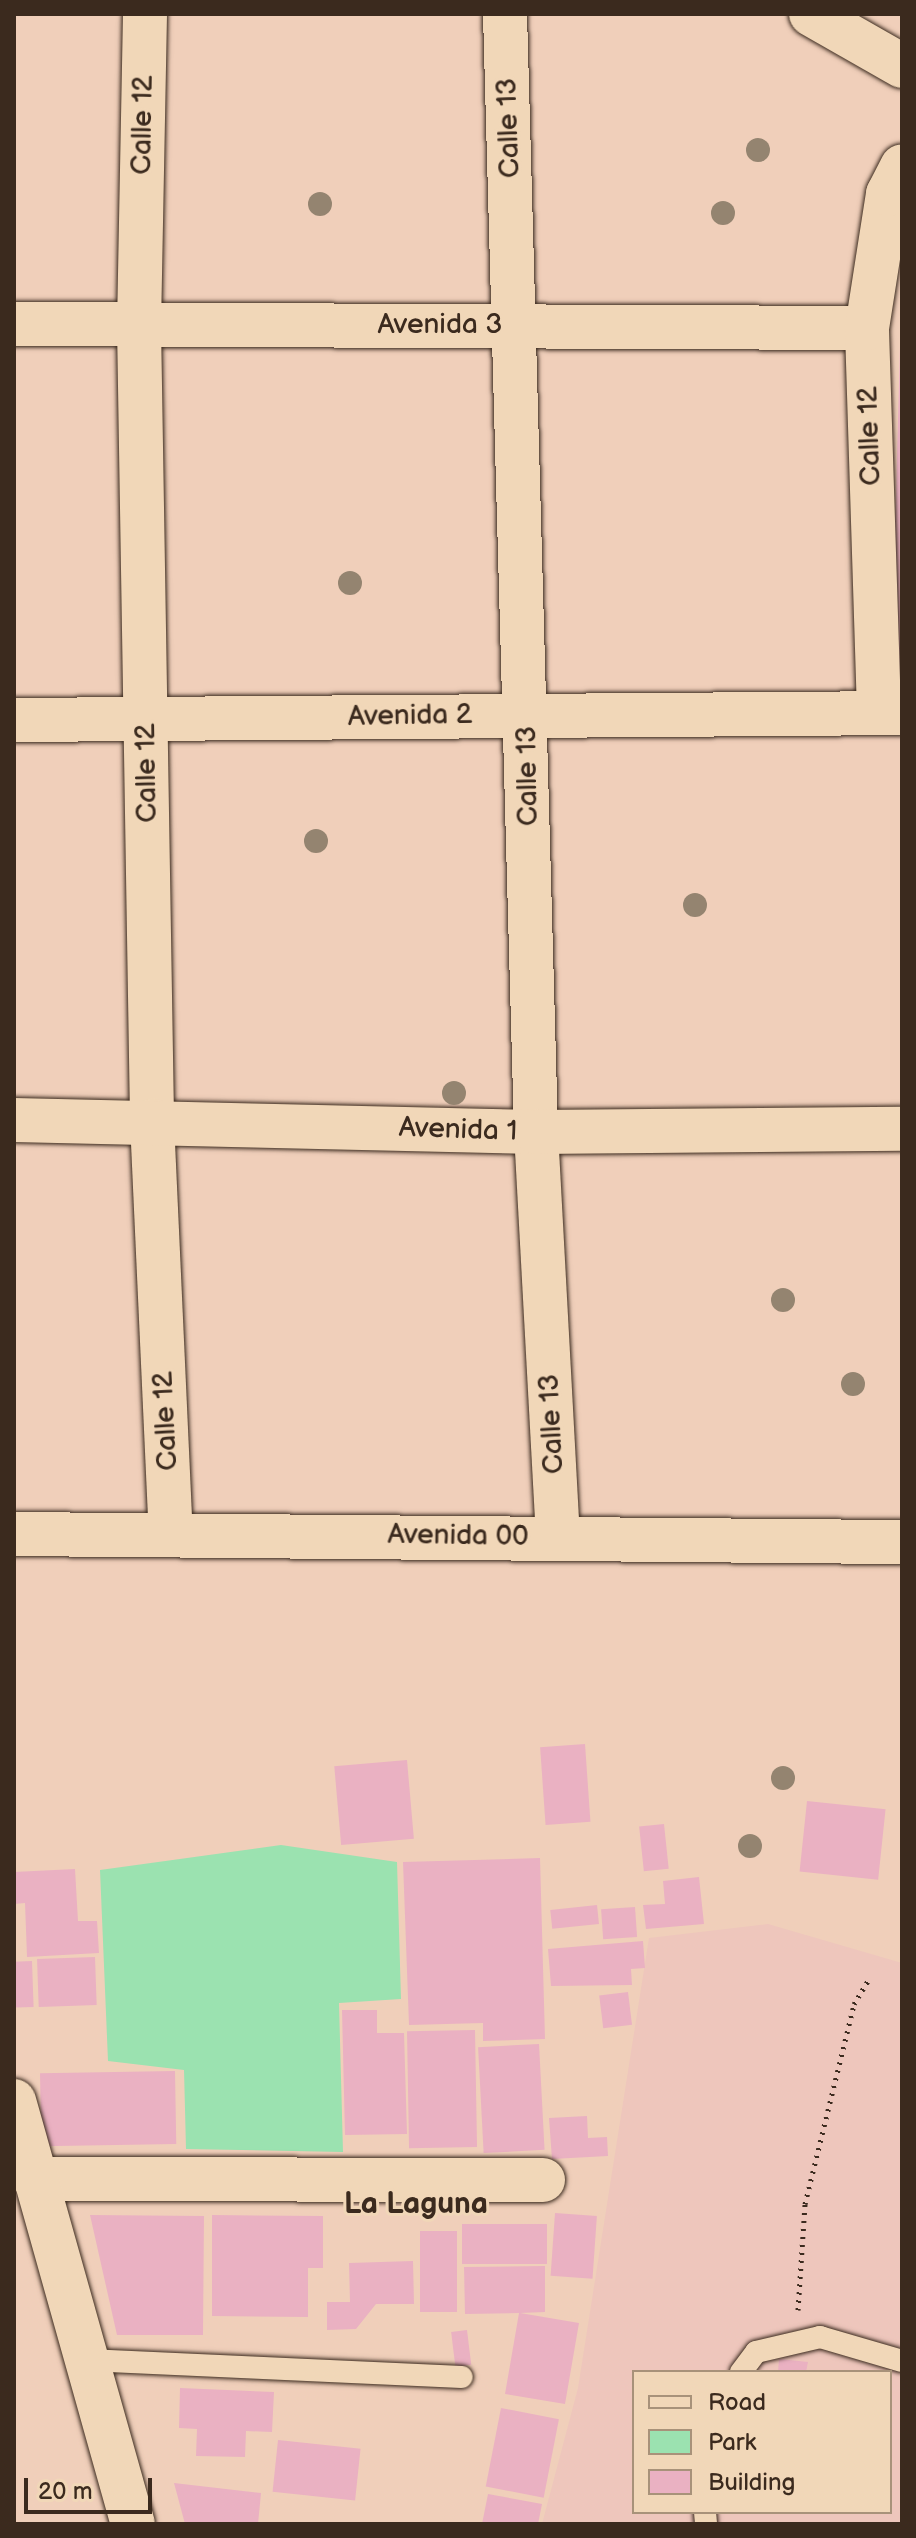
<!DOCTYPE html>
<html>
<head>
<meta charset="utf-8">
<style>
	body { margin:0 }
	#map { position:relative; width:916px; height:2538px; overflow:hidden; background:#f0cfba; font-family:"Balsamiq Sans",sans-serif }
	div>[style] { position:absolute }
	.built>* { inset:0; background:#eec6bc }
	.green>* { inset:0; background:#9be2b0 }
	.building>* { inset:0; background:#eab1c2; transform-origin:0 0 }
	.path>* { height:5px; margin-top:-2.5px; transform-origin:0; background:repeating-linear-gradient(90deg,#3b2a1e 0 2px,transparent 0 8px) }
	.roads { filter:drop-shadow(0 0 2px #3b2a1e) drop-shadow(0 0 2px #3b2a1e) }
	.lane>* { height:22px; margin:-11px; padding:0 11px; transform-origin:11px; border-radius:11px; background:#f1d7b8 }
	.street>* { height:44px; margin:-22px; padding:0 22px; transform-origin:22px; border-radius:22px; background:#f1d7b8 }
	.secondary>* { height:44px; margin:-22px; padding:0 22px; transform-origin:22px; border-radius:22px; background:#f1d7b8 }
	.trees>* { width:24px; height:24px; margin:-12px; border-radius:50%; background:#948470 }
	span { translate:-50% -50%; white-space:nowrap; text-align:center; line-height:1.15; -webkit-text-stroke:6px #f1d7b8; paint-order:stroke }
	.street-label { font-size:28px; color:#3b2a1e }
	.neighbourhood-label { font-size:30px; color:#3b2a1e; font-weight:700 }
	.frame { position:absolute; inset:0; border:16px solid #3b2a1e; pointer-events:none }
	.legend { position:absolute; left:632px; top:2370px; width:260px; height:144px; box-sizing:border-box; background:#f1d7b8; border:2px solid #a8927a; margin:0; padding:10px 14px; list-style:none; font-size:24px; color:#3b2a1e }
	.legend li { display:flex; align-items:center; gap:16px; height:40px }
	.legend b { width:40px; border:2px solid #a8927a }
	.scale { position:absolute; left:24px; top:2478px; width:128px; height:36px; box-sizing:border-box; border:4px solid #3b2a1e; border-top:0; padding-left:10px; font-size:24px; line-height:28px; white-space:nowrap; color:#3b2a1e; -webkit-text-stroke:6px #f1d7b8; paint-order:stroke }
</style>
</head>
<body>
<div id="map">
	<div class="built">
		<div style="clip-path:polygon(evenodd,768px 1924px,902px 1963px,902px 2524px,542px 2524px,578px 2388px,649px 1938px,768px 1924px,634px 2372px,890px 2372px,890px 2512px,634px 2512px,634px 2372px)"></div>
	</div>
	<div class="green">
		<div style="clip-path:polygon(281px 1845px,397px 1862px,401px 1999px,339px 2003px,343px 2152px,186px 2149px,184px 2070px,108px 2061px,100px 1870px)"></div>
	</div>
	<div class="building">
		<div style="clip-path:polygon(902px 272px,902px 681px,891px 678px)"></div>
		<div style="left:585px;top:1744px;width:78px;height:45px;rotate:86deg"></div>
		<div style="left:407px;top:1760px;width:79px;height:73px;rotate:85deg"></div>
		<div style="left:807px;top:1801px;width:79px;height:71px;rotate:6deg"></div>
		<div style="left:664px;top:1824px;width:45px;height:25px;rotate:84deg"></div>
		<div style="clip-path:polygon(540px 1858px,545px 2039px,483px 2041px,483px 2023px,409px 2025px,403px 1862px)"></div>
		<div style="clip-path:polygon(75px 1869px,78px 1921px,97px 1921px,99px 1953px,27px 1957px,25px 1903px,14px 1904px,14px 1872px)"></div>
		<div style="clip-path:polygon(699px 1877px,704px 1924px,646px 1929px,643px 1905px,665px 1904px,663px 1881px)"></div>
		<div style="left:597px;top:1905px;width:19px;height:47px;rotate:84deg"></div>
		<div style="left:635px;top:1907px;width:30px;height:34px;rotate:86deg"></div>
		<div style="clip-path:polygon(643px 1941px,645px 1968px,631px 1969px,632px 1985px,551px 1986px,548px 1949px)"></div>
		<div style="left:95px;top:1957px;width:48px;height:58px;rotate:88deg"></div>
		<div style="left:32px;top:1961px;width:46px;height:18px;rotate:88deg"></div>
		<div style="left:628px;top:1992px;width:33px;height:29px;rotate:83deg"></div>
		<div style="clip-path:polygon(342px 2010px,377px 2010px,377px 2033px,404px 2033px,407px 2134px,345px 2135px)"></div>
		<div style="left:475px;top:2030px;width:117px;height:68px;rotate:89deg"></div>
		<div style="left:539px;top:2044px;width:106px;height:61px;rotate:87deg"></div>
		<div style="left:175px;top:2071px;width:73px;height:135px;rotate:89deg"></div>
		<div style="clip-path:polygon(587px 2116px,588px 2138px,607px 2137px,608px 2156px,552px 2159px,549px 2118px)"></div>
		<div style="left:555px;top:2213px;width:42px;height:63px;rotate:4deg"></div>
		<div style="clip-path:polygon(90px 2215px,204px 2216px,203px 2335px,117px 2335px)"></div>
		<div style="clip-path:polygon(212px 2215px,323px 2216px,323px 2268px,308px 2268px,308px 2317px,212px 2316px)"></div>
		<div style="left:462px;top:2224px;width:85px;height:40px"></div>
		<div style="left:420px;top:2231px;width:37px;height:81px"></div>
		<div style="clip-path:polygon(413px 2261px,414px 2304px,376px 2304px,356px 2329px,327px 2330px,327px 2302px,350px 2302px,349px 2263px)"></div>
		<div style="clip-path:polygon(545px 2266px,545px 2312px,520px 2313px,579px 2323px,565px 2404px,505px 2394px,519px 2313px,465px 2314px,464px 2267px)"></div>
		<div style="left:467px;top:2330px;width:35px;height:16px;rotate:83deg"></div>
		<div style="clip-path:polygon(779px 2359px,808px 2362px,806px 2372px,778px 2372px)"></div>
		<div style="clip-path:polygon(180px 2388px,274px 2392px,272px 2432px,246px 2431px,245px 2457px,196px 2456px,197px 2429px,179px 2428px)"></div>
		<div style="left:501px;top:2408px;width:59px;height:80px;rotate:11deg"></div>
		<div style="left:278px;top:2440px;width:83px;height:52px;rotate:6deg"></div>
		<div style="clip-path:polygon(174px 2483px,261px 2493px,258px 2524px,185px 2524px)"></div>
		<div style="clip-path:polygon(488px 2494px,542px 2504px,538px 2524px,482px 2524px)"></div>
	</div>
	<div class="path">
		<div style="left:798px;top:2310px;width:106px;rotate:-86.2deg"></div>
		<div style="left:805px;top:2204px;width:206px;rotate:-76.2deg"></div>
		<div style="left:854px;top:2004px;width:27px;rotate:-59deg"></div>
	</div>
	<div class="roads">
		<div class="lane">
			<div style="left:87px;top:2360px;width:375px;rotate:2.6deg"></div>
			<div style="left:741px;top:2372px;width:25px;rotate:-53deg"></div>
			<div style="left:756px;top:2352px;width:66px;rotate:-13.2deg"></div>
			<div style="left:820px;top:2337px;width:85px;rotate:16.3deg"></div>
			<div style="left:705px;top:2512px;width:12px;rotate:85deg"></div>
		</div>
		<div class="street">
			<div style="left:145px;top:14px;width:311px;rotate:91.1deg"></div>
			<div style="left:139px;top:325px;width:796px;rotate:89.06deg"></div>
			<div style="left:152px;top:1121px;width:411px;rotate:87.4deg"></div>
			<div style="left:505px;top:14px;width:1118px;rotate:88.41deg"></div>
			<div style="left:536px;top:1132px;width:407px;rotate:86.9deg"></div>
			<div style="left:811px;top:14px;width:105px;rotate:29.7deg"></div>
			<div style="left:14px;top:324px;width:853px;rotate:0.27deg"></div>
			<div style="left:879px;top:712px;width:384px;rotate:-91.8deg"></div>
			<div style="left:867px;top:328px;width:136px;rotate:-81.1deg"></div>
			<div style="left:888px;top:194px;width:31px;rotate:-63deg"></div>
			<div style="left:14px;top:720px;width:888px;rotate:-0.45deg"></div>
			<div style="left:14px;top:1120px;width:522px;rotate:1.32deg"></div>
			<div style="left:536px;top:1132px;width:366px;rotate:-0.5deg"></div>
			<div style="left:14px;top:1534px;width:888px;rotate:0.52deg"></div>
			<div style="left:35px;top:2179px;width:508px;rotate:0.11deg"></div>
		</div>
		<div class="secondary">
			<div style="left:14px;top:2101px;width:439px;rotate:74.3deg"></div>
		</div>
	</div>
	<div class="trees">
		<div style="left:758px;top:150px"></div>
		<div style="left:320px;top:204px"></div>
		<div style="left:723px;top:213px"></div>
		<div style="left:350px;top:583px"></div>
		<div style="left:316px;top:841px"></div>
		<div style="left:695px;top:905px"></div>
		<div style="left:454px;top:1093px"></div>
		<div style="left:783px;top:1300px"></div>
		<div style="left:853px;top:1384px"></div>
		<div style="left:783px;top:1778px"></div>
		<div style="left:750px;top:1846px"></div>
	</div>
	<div class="street-label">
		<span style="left:143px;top:125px;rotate:-89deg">Calle 12</span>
		<span style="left:509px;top:128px;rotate:-92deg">Calle 13</span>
		<span style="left:440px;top:325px">Avenida 3</span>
		<span style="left:870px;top:436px;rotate:-92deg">Calle 12</span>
		<span style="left:410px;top:716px;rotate:-1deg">Avenida 2</span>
		<span style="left:147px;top:773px;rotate:-91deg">Calle 12</span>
		<span style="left:528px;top:776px;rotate:-91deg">Calle 13</span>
		<span style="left:458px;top:1130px;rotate:2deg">Avenida 1</span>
		<span style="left:166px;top:1421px;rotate:-93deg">Calle 12</span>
		<span style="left:552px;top:1424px;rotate:-93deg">Calle 13</span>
		<span style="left:458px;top:1536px;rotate:1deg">Avenida 00</span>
	</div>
	<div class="neighbourhood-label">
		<span style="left:416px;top:2204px">La Laguna</span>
	</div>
	<div class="frame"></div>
	<ul class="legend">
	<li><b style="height:10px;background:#f1d7b8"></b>Road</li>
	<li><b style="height:22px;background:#9be2b0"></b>Park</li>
	<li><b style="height:22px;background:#eab1c2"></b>Building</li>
	</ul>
	<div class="scale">20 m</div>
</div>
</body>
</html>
